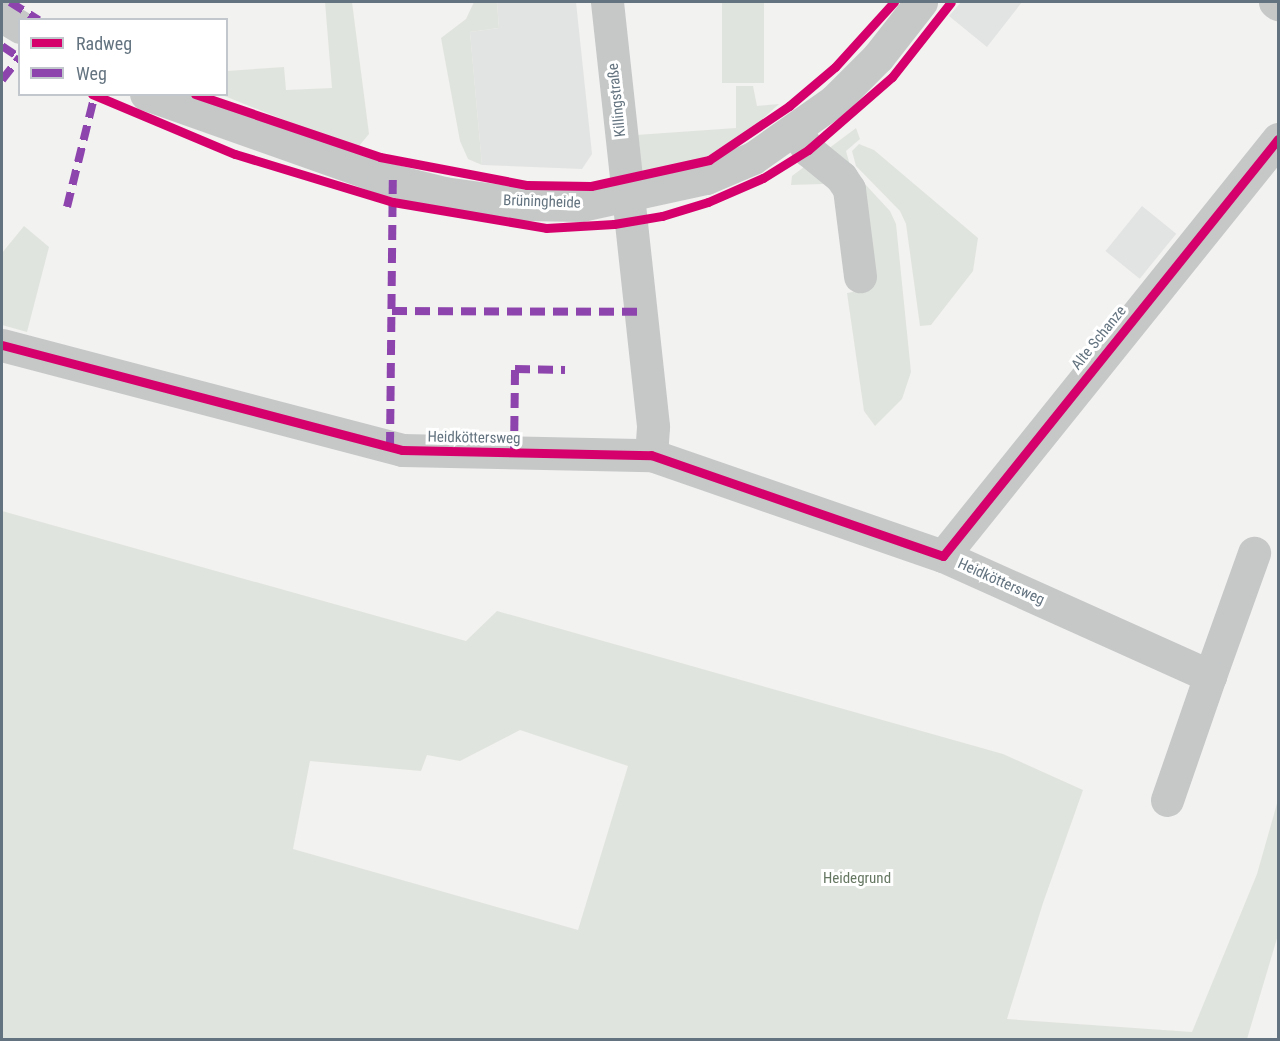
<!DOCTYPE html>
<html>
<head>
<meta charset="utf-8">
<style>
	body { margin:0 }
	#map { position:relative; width:1280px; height:1041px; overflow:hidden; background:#f2f2f0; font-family:"Roboto Condensed",sans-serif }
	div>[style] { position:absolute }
	.built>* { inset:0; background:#e2e4e3; transform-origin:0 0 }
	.green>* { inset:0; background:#e0e4de; transform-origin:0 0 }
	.minor>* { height:33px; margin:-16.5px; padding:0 16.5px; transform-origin:16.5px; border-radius:16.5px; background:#c6c8c8 }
	.quiet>* { height:8px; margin-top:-4px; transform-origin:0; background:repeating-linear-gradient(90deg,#8e44ad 0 15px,transparent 0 23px) }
	.cycleway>* { height:9px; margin:-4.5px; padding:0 4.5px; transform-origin:4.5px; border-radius:4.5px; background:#d6006c }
	span { translate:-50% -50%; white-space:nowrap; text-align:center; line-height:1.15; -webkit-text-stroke:6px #fff; paint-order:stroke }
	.street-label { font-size:15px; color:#63737f }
	.park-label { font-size:15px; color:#667762 }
	.frame { position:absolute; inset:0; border:3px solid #63737f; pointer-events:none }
	.legend { position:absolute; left:18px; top:18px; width:210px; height:78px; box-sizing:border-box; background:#fff; border:2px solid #c1c7cc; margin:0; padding:8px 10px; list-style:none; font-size:18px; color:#63737f }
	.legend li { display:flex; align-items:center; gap:12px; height:30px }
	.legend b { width:30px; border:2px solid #c1c7cc }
</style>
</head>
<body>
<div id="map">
	<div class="built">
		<div style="clip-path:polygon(497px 2px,576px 2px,592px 154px,582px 169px,482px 165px,470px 32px,499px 28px)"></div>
		<div style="clip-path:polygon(961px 2px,1022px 2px,987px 47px,949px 16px)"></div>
		<div style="left:1142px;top:206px;width:44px;height:58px;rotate:39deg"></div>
	</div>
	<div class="green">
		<div style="clip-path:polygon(325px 2px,352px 2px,369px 134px,359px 146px,344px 144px,222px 95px,226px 94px,227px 71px,284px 67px,286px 90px,332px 88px)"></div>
		<div style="clip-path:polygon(474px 2px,497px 2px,499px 28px,470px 32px,482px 165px,468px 159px,460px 141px,441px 38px,466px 19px)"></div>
		<div style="left:722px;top:2px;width:42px;height:81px"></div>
		<div style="clip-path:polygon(736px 86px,753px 86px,757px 106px,779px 104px,734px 145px,691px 163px,639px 173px,636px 135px,736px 128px)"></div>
		<div style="clip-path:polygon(856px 128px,860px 139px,846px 151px,851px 169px,890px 211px,896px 224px,911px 372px,902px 399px,875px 426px,864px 411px,847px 293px,870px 289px,852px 183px,791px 185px,792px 176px)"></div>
		<div style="clip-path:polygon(859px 144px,874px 150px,978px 238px,973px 271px,931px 325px,920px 326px,906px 224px,900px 211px,856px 166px,852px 151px)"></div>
		<div style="clip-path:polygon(24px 226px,49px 247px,27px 332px,2px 325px,2px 253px)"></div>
		<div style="clip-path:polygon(evenodd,2px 511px,466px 641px,497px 611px,1003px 754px,1083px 790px,1043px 903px,1007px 1019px,1192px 1032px,1257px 874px,1278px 800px,1278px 935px,1247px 1039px,2px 1039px,2px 511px,520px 730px,628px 766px,578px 930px,293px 849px,310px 761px,421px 771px,427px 755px,460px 761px,520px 730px)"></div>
	</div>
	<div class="minor">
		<div style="left:607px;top:2px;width:427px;rotate:83.8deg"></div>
		<div style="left:653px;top:427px;width:28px;rotate:94deg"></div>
		<div style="left:1275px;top:2px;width:4px;rotate:34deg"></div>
		<div style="left:2px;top:16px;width:21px;rotate:31deg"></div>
		<div style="left:146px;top:94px;width:251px;rotate:19.5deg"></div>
		<div style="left:383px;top:178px;width:63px;rotate:13.8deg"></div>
		<div style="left:444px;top:193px;width:80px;rotate:7.9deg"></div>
		<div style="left:523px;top:204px;width:58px;rotate:1deg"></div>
		<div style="left:581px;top:205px;width:128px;rotate:-12.2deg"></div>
		<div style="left:706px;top:178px;width:51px;rotate:-23.1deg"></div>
		<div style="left:753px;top:158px;width:99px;rotate:-35.1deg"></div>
		<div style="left:834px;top:101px;width:62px;rotate:-45deg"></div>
		<div style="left:878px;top:57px;width:70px;rotate:-52deg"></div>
		<div style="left:797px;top:131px;width:22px;rotate:60deg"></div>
		<div style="left:808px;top:150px;width:43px;rotate:39.3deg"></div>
		<div style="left:841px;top:177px;width:14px;rotate:56deg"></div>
		<div style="left:849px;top:189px;width:88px;rotate:82.8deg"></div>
		<div style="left:2px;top:345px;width:414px;rotate:14.7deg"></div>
		<div style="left:402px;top:450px;width:249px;rotate:1.2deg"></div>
		<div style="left:651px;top:455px;width:309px;rotate:19.1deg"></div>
		<div style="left:943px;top:556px;width:293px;rotate:24.2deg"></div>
		<div style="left:1210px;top:676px;width:131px;rotate:-70.3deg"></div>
		<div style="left:943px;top:556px;width:535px;rotate:-51.22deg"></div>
		<div style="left:1167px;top:800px;width:131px;rotate:-70.9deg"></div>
	</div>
	<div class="quiet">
		<div style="left:10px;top:2px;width:34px;rotate:32deg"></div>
		<div style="left:2px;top:46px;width:22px;rotate:34deg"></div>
		<div style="left:2px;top:80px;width:29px;rotate:-52deg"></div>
		<div style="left:67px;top:207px;width:116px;rotate:-76.1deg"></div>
		<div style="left:392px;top:311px;width:248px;rotate:0.2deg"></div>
		<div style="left:390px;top:447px;width:267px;rotate:-89.4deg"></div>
		<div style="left:514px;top:454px;width:85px;rotate:-89.3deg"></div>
		<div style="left:515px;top:369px;width:50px;rotate:1.1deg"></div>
	</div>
	<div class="cycleway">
		<div style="left:92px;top:94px;width:155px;rotate:22.8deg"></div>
		<div style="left:235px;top:154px;width:165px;rotate:16.9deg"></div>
		<div style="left:393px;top:202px;width:155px;rotate:9.6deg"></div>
		<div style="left:546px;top:228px;width:68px;rotate:-3.4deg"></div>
		<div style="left:614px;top:224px;width:49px;rotate:-9.5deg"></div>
		<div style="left:662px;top:216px;width:48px;rotate:-16.9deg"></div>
		<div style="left:708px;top:202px;width:60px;rotate:-23.6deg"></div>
		<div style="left:763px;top:178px;width:53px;rotate:-31.9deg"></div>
		<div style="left:808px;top:150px;width:111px;rotate:-41deg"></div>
		<div style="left:892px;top:77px;width:95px;rotate:-51.8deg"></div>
		<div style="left:195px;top:94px;width:195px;rotate:18.8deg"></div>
		<div style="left:380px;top:157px;width:150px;rotate:10.8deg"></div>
		<div style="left:527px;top:185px;width:64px;rotate:0.9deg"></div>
		<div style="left:591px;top:186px;width:121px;rotate:-12.4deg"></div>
		<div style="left:709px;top:160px;width:97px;rotate:-34deg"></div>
		<div style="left:789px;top:106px;width:60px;rotate:-40.3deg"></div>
		<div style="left:835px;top:67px;width:88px;rotate:-47.8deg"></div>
		<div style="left:2px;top:345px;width:414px;rotate:14.7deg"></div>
		<div style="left:402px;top:450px;width:249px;rotate:1.2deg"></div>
		<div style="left:651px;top:455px;width:309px;rotate:19.1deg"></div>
		<div style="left:943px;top:556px;width:535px;rotate:-51.22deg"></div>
	</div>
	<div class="street-label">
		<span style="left:617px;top:100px;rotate:-96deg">Killingstraße</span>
		<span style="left:542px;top:202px;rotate:2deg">Brüningheide</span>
		<span style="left:1099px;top:338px;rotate:-51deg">Alte Schanze</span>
		<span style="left:474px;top:438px;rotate:1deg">Heidköttersweg</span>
		<span style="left:1001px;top:582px;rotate:24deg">Heidköttersweg</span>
	</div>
	<div class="park-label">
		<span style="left:857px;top:879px">Heidegrund</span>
	</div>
	<div class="frame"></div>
	<ul class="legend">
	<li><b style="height:8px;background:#d6006c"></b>Radweg</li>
	<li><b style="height:8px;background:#8e44ad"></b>Weg</li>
	</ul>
</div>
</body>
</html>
